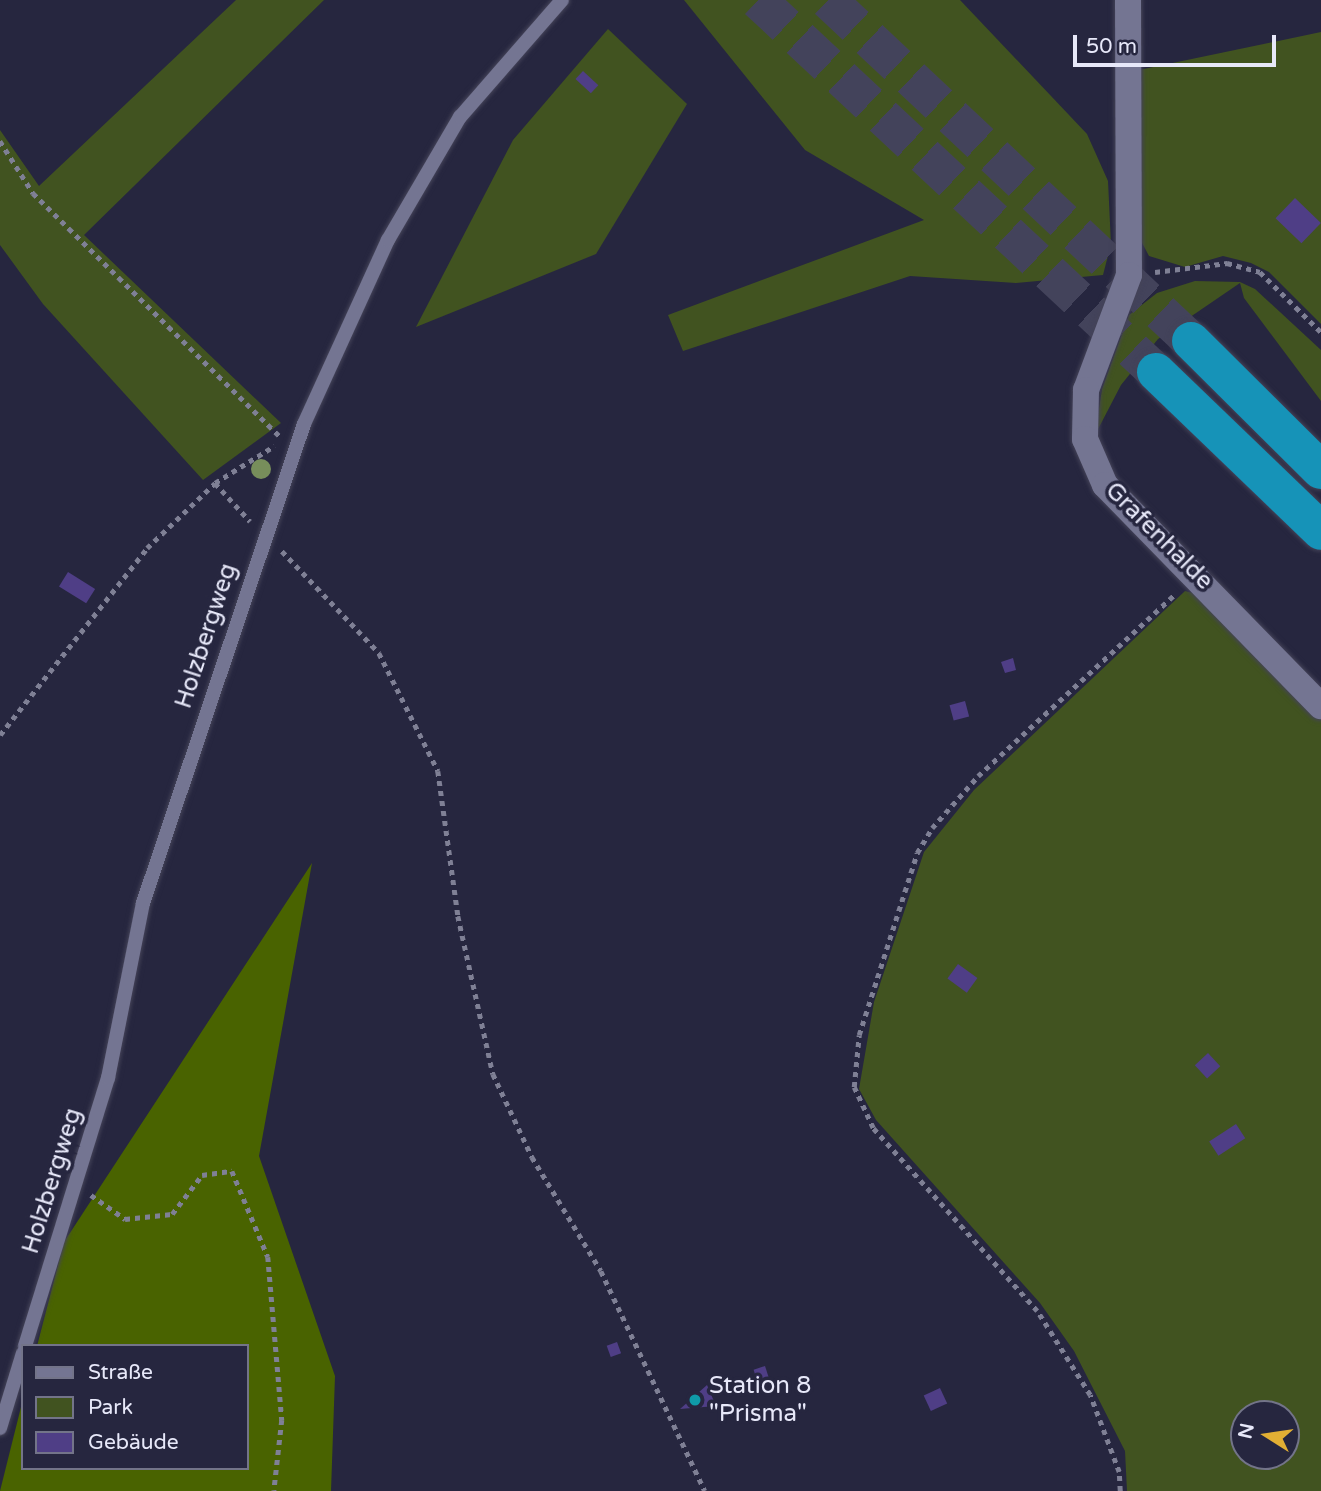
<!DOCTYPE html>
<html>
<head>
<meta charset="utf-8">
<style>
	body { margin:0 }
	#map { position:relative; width:1321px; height:1491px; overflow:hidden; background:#26263f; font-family:"Varela Round",sans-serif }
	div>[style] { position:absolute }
	.green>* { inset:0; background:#415320 }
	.forest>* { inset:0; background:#496300 }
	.building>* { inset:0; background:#4f3e86; transform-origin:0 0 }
	.highway-tunnel>* { height:38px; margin-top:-19px; transform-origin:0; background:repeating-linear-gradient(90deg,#43435b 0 38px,transparent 0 57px) }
	.path>* { height:4.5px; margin-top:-2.25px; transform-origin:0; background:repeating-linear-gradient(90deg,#7f8095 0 5px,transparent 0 10px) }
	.roads { filter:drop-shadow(0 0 2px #444358) drop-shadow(0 0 2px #444358) }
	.lane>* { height:14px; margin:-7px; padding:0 7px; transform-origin:7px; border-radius:7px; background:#747592 }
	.street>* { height:26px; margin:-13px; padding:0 13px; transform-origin:13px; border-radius:13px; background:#747592 }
	.highway>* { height:38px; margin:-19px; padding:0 19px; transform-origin:19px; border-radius:19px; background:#1693b8 }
	.trees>* { width:20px; height:20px; margin:-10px; border-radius:50%; background:#778e5b }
	.dots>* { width:19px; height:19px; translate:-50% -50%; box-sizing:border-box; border:4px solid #26263f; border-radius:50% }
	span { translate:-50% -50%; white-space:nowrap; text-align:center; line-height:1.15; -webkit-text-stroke:7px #26263f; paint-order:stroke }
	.street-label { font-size:24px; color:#e7e8f9 }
	.poi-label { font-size:24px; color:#e7e8f9 }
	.left { translate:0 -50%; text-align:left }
	.legend { position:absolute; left:21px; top:1344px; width:228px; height:126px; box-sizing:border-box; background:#26263f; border:2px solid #737489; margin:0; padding:9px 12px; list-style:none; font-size:21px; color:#e7e8f9 }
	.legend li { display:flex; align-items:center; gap:14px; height:35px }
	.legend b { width:35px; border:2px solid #737489 }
	.north { position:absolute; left:1230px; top:1400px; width:70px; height:70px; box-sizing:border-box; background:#26263f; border:2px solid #737489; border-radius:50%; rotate:282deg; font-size:19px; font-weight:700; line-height:28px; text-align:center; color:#e7e8f9 }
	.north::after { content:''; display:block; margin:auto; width:24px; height:32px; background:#e2af34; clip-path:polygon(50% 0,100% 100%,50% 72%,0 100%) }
	.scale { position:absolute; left:1073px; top:35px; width:203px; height:32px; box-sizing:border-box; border:4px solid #e7e8f9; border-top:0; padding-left:9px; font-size:21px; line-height:24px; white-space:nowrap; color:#e7e8f9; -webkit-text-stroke:5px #26263f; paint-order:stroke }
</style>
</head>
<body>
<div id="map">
	<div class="green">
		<div style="clip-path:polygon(236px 0,324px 0,84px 235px,281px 423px,203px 480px,43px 304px,0 245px,0 130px,39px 186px)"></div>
		<div style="clip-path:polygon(684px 0,960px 0,1087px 134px,1108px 181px,1111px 244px,1103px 275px,1016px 283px,910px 276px,683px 351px,668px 315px,924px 220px,805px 150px)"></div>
		<div style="clip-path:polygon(608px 29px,687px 104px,596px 254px,416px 327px,513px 140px)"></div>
		<div style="clip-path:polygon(1321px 32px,1321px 324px,1269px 272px,1251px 263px,1223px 256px,1185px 267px,1149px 256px,1141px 241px,1139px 70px)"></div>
		<div style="clip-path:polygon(1195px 281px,1240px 282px,1255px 289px,1321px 350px,1321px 401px,1244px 298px,1240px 283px,1158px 339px,1121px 385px,1095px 435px,1102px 389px,1129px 315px,1157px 293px)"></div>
		<div style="clip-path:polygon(evenodd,1185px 591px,1201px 595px,1321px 720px,1321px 1491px,1127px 1491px,1125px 1451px,1074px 1351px,1040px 1303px,876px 1120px,859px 1089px,874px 1002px,924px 852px,974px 790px,1185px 591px,1244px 1414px,1286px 1414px,1286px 1456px,1244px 1456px,1244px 1414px)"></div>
	</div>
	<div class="forest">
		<div style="clip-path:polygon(312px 863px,259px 1156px,335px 1376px,331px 1491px,0 1491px,23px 1399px,23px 1468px,247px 1468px,247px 1346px,37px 1346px,64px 1242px)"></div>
	</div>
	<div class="building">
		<div style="left:583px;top:71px;width:21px;height:11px;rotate:43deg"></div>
		<div style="left:1295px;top:198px;width:36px;height:28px;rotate:44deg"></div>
		<div style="left:68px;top:572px;width:32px;height:17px;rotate:32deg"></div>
		<div style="clip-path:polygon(1013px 658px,1016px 670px,1005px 673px,1001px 662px)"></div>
		<div style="left:965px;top:701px;width:16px;height:16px;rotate:75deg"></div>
		<div style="left:958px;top:964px;width:24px;height:18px;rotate:36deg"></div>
		<div style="left:1208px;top:1053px;width:18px;height:18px;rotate:47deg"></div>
		<div style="left:1236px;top:1124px;width:17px;height:32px;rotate:57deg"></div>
		<div style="left:617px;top:1342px;width:12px;height:11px;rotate:70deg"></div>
		<div style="left:765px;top:1366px;width:16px;height:12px;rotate:72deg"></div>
		<div style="clip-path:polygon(707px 1385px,716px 1406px,680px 1409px)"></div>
		<div style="left:940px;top:1388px;width:17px;height:18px;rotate:65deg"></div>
	</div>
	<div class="highway-tunnel">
		<div style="left:758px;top:0;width:545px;rotate:43.07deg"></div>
		<div style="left:828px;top:0;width:498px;rotate:43.2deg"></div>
	</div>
	<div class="path">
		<div style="left:0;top:141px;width:62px;rotate:57.6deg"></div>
		<div style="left:33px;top:193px;width:347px;rotate:44.6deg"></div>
		<div style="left:1155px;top:272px;width:73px;rotate:-7.1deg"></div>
		<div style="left:1227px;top:263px;width:34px;rotate:15deg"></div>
		<div style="left:1260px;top:272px;width:86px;rotate:44.5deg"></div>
		<div style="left:215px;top:483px;width:52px;rotate:47.4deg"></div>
		<div style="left:282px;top:551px;width:141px;rotate:46.4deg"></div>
		<div style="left:379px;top:653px;width:132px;rotate:63.4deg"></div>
		<div style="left:438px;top:771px;width:146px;rotate:82.1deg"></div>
		<div style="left:458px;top:916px;width:162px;rotate:77.5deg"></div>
		<div style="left:493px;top:1074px;width:92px;rotate:64.8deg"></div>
		<div style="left:532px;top:1157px;width:133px;rotate:58.8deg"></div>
		<div style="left:601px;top:1271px;width:243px;rotate:64.7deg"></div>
		<div style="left:0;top:735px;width:238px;rotate:-51.8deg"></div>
		<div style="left:147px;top:548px;width:94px;rotate:-43.7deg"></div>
		<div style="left:215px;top:483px;width:70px;rotate:-32.1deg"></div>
		<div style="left:91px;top:1195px;width:42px;rotate:35.2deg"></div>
		<div style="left:125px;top:1219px;width:47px;rotate:-6.1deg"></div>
		<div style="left:172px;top:1214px;width:49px;rotate:-52.4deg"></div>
		<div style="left:202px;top:1175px;width:30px;rotate:-8deg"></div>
		<div style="left:232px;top:1171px;width:93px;rotate:67.3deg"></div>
		<div style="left:268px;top:1257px;width:164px;rotate:85.1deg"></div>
		<div style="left:282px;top:1420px;width:71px;rotate:96.4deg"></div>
		<div style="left:1120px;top:1491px;width:19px;rotate:-93deg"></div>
		<div style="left:1119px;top:1472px;width:82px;rotate:-110.6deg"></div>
		<div style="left:1090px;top:1395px;width:99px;rotate:-122.2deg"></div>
		<div style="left:1037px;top:1311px;width:246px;rotate:-131.9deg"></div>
		<div style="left:873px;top:1128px;width:45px;rotate:-114.9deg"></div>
		<div style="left:854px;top:1087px;width:52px;rotate:-84.5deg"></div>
		<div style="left:859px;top:1035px;width:191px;rotate:-72.3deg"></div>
		<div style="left:917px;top:853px;width:29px;rotate:-59deg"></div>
		<div style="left:932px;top:828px;width:69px;rotate:-48.5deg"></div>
		<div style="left:978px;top:776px;width:268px;rotate:-42.7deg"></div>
	</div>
	<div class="roads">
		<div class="lane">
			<div style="left:25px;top:1346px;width:281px;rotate:-72.8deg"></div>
			<div style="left:108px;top:1078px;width:178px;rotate:-78.7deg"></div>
			<div style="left:143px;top:903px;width:505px;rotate:-71.42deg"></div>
			<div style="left:304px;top:424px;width:202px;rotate:-65.5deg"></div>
			<div style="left:388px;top:240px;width:143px;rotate:-59.7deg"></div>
			<div style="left:460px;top:117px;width:155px;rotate:-48.9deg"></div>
			<div style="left:0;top:1428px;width:78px;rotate:-73deg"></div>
		</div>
		<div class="street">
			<div style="left:1128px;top:0;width:275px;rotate:89.8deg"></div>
			<div style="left:1129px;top:275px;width:123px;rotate:110.5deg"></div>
			<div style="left:1086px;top:390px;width:49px;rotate:91.2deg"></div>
			<div style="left:1085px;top:439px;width:50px;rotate:66.5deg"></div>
			<div style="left:1105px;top:485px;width:309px;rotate:45.7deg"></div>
		</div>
		<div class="highway">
			<div style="left:1191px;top:341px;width:183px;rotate:44.8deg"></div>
			<div style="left:1156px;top:372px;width:229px;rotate:43.9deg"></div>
		</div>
	</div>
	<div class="trees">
		<div style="left:261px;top:469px"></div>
	</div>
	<div class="dots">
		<div style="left:695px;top:1400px;background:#0f9aa8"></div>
	</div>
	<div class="street-label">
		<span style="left:1159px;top:536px;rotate:45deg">Grafenhalde</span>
		<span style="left:206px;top:636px;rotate:-72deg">Holzbergweg</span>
		<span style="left:52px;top:1181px;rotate:-73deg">Holzbergweg</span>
	</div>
	<div class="poi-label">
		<span class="left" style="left:709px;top:1400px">Station 8<br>"Prisma"</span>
	</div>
	<ul class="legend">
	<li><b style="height:9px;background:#747592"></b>Straße</li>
	<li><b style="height:19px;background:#415320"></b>Park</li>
	<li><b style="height:19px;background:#4f3e86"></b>Gebäude</li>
	</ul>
	<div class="north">N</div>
	<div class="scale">50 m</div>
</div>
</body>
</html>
